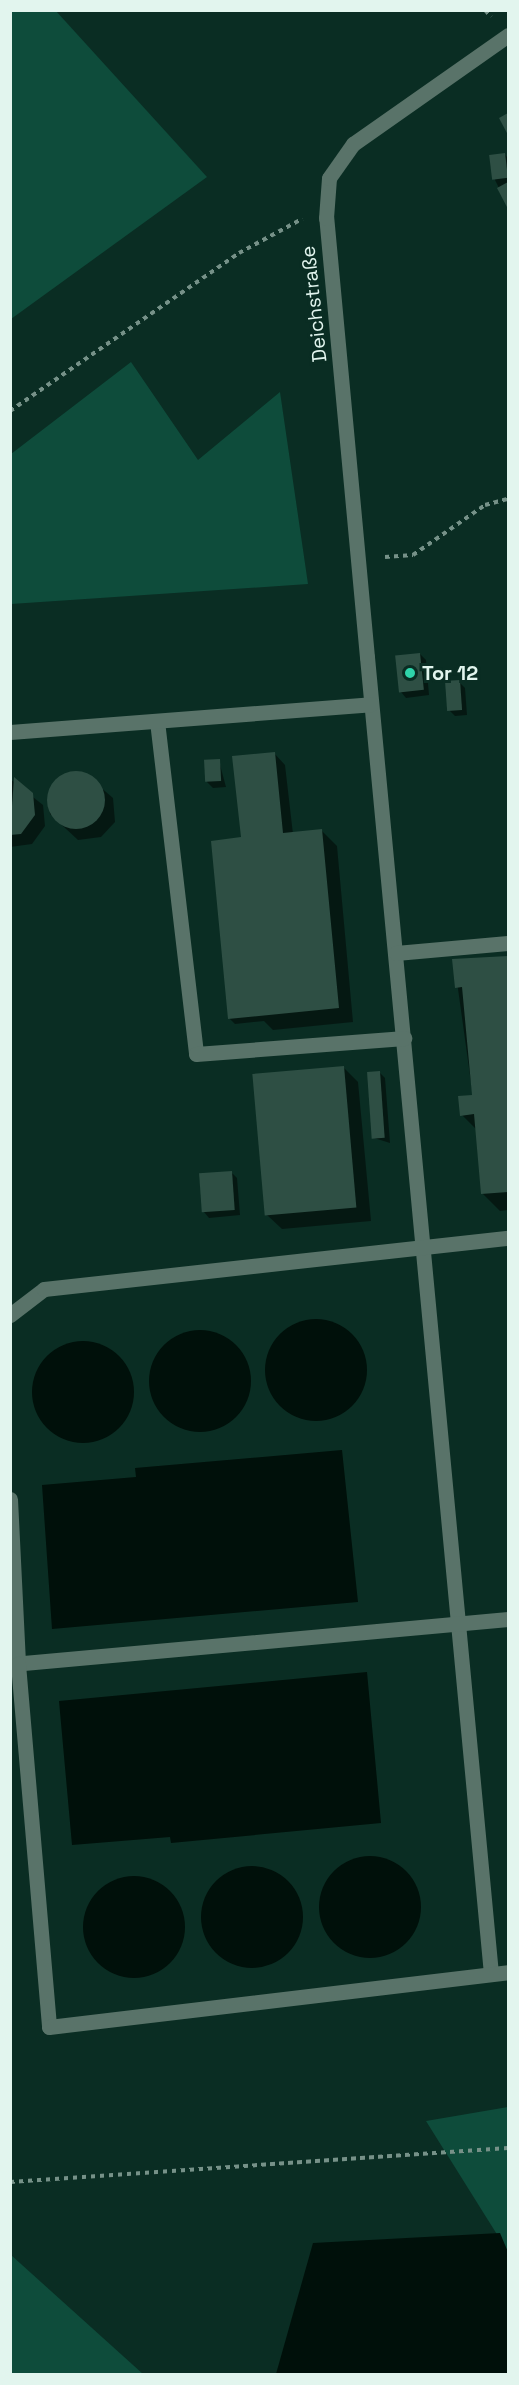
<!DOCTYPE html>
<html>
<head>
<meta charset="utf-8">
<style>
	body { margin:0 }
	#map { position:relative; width:519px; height:2385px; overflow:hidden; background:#0a2d23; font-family:"Space Grotesk",sans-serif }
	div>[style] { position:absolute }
	.green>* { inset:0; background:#0e4c3b }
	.water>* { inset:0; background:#00100a }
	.round { border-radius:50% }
	.shadow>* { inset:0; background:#0007 }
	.building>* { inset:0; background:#2e4f44; transform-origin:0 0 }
	.path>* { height:4px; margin-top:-2px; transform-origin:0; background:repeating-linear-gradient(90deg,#769188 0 4.5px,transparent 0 9px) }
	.lane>* { height:15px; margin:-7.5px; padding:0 7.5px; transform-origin:7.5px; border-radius:7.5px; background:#597369 }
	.street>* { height:15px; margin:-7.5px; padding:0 7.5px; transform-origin:7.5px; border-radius:7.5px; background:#597369 }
	.dots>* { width:16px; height:16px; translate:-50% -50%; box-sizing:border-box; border:3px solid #0a2d23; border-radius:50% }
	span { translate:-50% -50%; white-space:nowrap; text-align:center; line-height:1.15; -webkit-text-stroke:6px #0a2d23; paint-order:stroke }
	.street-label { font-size:20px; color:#e2f5ee }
	.poi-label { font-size:20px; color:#e2f5ee; font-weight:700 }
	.left { translate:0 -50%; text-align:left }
	.frame { position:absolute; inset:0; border:12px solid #e2f5ee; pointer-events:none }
</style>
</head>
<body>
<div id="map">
	<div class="green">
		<div style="clip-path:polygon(11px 10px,56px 11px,207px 177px,11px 319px)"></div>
		<div style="clip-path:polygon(131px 362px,198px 460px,280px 392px,308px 584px,11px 604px,11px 454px)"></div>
		<div style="clip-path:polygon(508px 2107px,508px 2252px,426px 2121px)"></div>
		<div style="clip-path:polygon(11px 2255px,143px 2374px,11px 2374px)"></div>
	</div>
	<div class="water">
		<div class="round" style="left:265px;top:1319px;width:102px;height:102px"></div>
		<div class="round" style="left:149px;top:1330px;width:102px;height:102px"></div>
		<div class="round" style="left:32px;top:1341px;width:102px;height:102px"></div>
		<div style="clip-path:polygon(342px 1450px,358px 1602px,52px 1629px,42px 1485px,136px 1477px,135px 1468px)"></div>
		<div style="clip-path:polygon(367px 1672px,381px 1823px,171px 1843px,170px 1837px,72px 1845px,59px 1701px)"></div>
		<div class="round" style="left:319px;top:1856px;width:102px;height:102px"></div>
		<div class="round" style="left:201px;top:1866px;width:102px;height:102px"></div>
		<div class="round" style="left:83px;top:1876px;width:102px;height:102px"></div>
		<div style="clip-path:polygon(500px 2233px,508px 2252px,508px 2374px,276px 2374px,313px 2243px)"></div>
	</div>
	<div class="shadow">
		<div style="clip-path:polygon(505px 155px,508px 158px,508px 206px,495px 180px)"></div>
		<div style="clip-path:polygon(420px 654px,426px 660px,429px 695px,406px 698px,401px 692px)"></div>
		<div style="clip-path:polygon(459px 682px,465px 688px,467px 715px,455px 716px,449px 710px)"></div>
		<div style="clip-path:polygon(274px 753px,285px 765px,293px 834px,322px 831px,337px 846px,353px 1022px,273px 1030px,264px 1021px,235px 1024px,229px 1018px,242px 839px)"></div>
		<div style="clip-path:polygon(219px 761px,226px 787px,213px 788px,207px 782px)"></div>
		<div style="clip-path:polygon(84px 773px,113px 798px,115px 822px,101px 837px,78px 840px,50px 814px,49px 791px,64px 774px)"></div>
		<div style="clip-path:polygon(10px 779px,43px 805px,45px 826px,32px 844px,10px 847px)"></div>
		<div style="clip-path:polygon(508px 958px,508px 1210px,500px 1211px,483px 1194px,477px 1130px,462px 1115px,473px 1097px,454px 960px)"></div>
		<div style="clip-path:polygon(343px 1067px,358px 1082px,371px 1221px,282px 1229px,267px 1215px)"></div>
		<div style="clip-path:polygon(379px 1072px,385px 1078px,390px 1143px,374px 1138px)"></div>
		<div style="clip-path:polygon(231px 1172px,237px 1178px,240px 1215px,209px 1218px,204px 1212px)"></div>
	</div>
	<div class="building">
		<div style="clip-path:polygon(508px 113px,508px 135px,499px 118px)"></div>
		<div style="left:505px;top:153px;width:25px;height:16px;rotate:83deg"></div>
		<div style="clip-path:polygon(508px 182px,508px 209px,497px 188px)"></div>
		<div style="left:420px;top:653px;width:37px;height:25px;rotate:84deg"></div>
		<div style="left:460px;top:680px;width:30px;height:15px;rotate:86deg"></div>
		<div style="clip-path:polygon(275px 752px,283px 833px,322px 829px,339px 1008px,228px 1019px,211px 841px,241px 837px,232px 756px)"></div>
		<div style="left:220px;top:759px;width:22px;height:16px;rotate:87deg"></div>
		<div class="round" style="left:47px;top:771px;width:58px;height:58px"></div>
		<div style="clip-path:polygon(14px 777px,33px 793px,35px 815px,21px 834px,10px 835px)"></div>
		<div style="clip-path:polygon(508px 956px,508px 1192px,481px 1194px,474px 1114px,460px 1116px,458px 1096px,472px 1095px,462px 987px,455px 988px,452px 959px)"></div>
		<div style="left:344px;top:1066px;width:142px;height:92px;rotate:85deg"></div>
		<div style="left:380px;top:1071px;width:67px;height:13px;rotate:86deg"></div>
		<div style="left:232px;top:1171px;width:39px;height:33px;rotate:86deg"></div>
	</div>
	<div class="path">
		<div style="left:485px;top:10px;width:9px;rotate:49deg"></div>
		<div style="left:10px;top:411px;width:278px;rotate:-34.6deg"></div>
		<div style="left:239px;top:253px;width:72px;rotate:-28.4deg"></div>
		<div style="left:385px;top:557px;width:28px;rotate:-4deg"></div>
		<div style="left:413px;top:555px;width:88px;rotate:-34.8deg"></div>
		<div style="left:485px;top:505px;width:24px;rotate:-15deg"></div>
		<div style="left:10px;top:2182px;width:499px;rotate:-3.9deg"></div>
	</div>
	<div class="lane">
		<div style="left:367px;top:657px;width:1322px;rotate:84.62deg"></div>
		<div style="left:157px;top:721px;width:335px;rotate:83.3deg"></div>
		<div style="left:196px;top:1054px;width:209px;rotate:-4.4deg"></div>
		<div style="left:10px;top:732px;width:362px;rotate:-4.4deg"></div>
		<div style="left:396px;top:953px;width:112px;rotate:-5.1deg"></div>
		<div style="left:10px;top:1315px;width:43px;rotate:-37.4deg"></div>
		<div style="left:44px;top:1289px;width:467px;rotate:-6.3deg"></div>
		<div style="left:10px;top:1499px;width:165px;rotate:87.2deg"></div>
		<div style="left:508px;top:1619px;width:492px;rotate:174.8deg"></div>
		<div style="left:18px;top:1664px;width:364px;rotate:85.1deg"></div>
		<div style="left:49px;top:2027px;width:462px;rotate:-6.8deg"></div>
	</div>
	<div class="street">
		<div style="left:367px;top:657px;width:441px;rotate:-95.3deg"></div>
		<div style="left:326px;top:218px;width:40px;rotate:-85.7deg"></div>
		<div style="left:329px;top:178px;width:42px;rotate:-54.8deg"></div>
		<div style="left:353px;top:144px;width:189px;rotate:-35.1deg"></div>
	</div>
	<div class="dots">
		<div style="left:410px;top:673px;background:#2fd4aa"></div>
	</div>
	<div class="street-label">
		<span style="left:314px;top:304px;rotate:-96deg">Deichstraße</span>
	</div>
	<div class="poi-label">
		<span class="left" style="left:422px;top:673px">Tor 12</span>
	</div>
	<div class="frame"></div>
</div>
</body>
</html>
